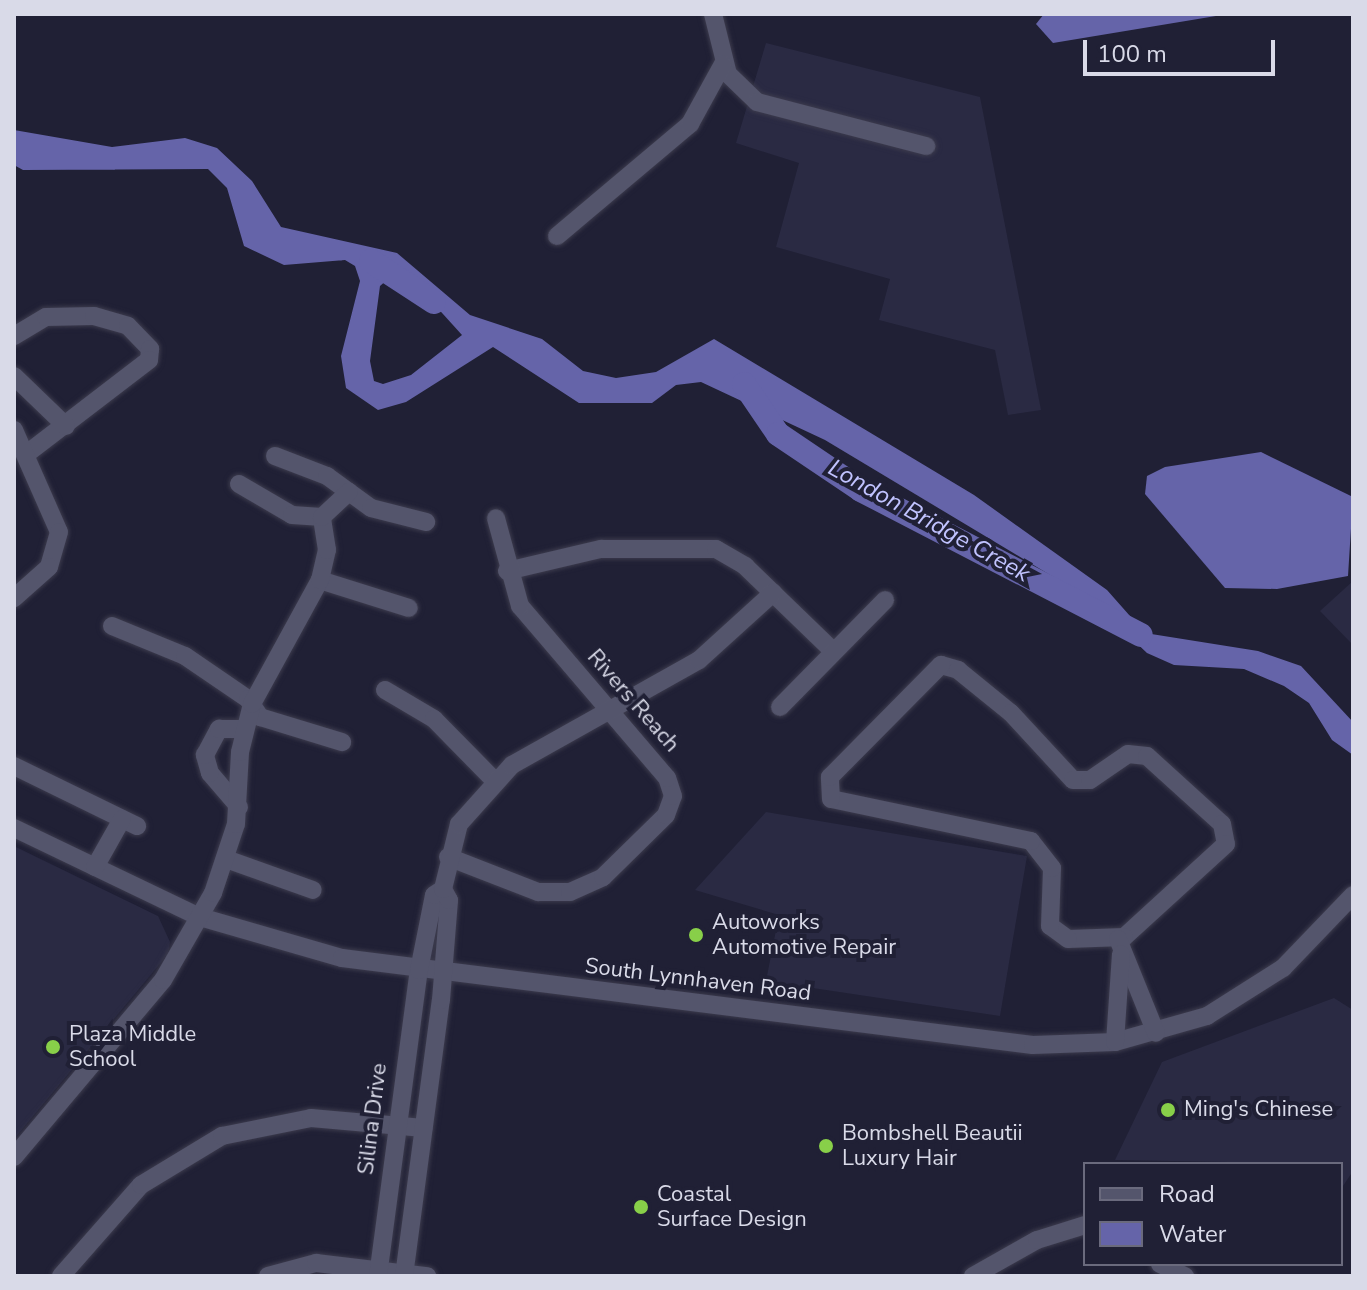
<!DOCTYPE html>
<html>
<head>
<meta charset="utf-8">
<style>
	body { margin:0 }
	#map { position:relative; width:1367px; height:1290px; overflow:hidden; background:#202035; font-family:"Nunito Sans",sans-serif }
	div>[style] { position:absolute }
	.built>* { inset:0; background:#2a2a43 }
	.water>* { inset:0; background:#6564a9 }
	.river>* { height:24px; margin:-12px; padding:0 12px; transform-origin:12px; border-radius:12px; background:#6564a9 }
	.roads { filter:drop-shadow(0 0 2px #3c3b4d) drop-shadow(0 0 2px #3c3b4d) }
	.minor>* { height:18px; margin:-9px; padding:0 9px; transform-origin:9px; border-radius:9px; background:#54556c }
	.dots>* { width:22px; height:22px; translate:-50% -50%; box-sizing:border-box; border:4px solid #202035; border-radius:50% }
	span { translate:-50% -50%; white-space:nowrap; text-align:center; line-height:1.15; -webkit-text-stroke:8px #202035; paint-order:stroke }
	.street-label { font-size:22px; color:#d9dae8 }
	.poi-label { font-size:22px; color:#d9dae8 }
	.left { translate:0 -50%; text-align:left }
	.water-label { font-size:24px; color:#c1c3ff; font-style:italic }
	.frame { position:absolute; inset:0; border:16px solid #d9dae8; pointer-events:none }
	.legend { position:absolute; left:1083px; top:1162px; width:260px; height:104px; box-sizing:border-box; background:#202035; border:2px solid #6a6a7d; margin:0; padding:10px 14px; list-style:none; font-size:24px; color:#d9dae8 }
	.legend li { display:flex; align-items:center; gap:16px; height:40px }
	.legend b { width:40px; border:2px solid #6a6a7d }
	.scale { position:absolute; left:1083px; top:40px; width:192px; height:36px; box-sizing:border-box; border:4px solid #d9dae8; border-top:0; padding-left:10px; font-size:24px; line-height:28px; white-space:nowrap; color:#d9dae8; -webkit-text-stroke:6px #202035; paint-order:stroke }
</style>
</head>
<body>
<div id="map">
	<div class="built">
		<div style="clip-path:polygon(766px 43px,980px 97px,1041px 410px,1008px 415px,995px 350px,879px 320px,890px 279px,776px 247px,799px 163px,736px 143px)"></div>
		<div style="clip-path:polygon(1353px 581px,1353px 645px,1320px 611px)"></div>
		<div style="clip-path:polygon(766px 812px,1027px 856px,1000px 1016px,766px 981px,779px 915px,695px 890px)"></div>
		<div style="clip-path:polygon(14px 846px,158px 916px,170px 942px,168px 954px,14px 1139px)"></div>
		<div style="clip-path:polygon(1334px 998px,1353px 1010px,1353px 1171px,1341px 1189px,1341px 1164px,1115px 1160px,1162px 1062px)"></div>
	</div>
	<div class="water">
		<div style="clip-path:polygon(1044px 14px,1228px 14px,1053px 43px,1036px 24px)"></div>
		<div style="clip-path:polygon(evenodd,14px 130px,112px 147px,185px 138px,217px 148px,252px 181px,281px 227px,397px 253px,470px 315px,542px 339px,583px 371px,616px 378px,656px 372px,714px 339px,974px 495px,1107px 590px,1145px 633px,1258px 651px,1301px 666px,1353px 722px,1353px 755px,1332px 740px,1309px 703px,1284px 686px,1244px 669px,1174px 665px,1147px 653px,1090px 599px,825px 440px,701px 382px,676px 385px,652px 403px,579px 403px,493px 347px,406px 402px,378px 410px,346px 388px,341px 356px,360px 281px,355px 266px,345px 260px,284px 265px,244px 246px,227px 188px,208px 169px,23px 170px,14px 165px,14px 130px,388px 279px,433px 303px,462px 335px,411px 375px,383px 384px,374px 381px,370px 361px,380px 286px,388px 279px)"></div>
		<div style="clip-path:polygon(1261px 452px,1353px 497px,1348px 576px,1277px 589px,1225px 588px,1145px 494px,1147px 476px,1165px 467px)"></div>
	</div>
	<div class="river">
		<div style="left:371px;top:261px;width:75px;rotate:33.1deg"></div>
		<div style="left:744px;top:384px;width:60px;rotate:55.8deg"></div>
		<div style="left:778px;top:434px;width:100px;rotate:34deg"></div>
		<div style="left:861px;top:490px;width:315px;rotate:27.4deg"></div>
	</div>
	<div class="roads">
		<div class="minor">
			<div style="left:713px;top:14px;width:62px;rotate:76deg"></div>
			<div style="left:728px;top:74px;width:40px;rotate:44deg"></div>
			<div style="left:757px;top:102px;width:175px;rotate:14.6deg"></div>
			<div style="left:557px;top:236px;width:174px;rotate:-40.1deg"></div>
			<div style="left:690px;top:124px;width:68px;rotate:-61.2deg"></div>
			<div style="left:14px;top:336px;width:37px;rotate:-31deg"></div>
			<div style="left:46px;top:317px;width:48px;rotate:-1.2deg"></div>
			<div style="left:94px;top:316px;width:35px;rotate:16deg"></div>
			<div style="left:128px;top:326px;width:32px;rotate:46deg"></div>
			<div style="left:150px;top:349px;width:11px;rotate:95deg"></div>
			<div style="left:149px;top:360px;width:151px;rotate:142.5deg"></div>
			<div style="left:14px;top:376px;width:72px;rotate:43.9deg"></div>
			<div style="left:14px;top:430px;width:111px;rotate:66.2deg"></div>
			<div style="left:59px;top:532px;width:36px;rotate:106deg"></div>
			<div style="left:49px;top:567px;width:47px;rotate:138.5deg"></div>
			<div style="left:275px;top:456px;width:56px;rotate:21deg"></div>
			<div style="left:327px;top:476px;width:54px;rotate:36deg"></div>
			<div style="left:371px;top:508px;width:57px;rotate:14.3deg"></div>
			<div style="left:239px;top:484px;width:61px;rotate:30.3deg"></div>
			<div style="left:292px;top:515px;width:30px;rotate:4deg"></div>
			<div style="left:507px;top:571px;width:97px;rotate:-13.2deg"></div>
			<div style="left:601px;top:549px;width:115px"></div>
			<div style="left:716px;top:549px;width:34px;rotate:30deg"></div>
			<div style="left:745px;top:566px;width:118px;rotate:44deg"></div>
			<div style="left:320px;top:580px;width:93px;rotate:17.5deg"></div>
			<div style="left:112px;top:626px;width:79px;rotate:22.3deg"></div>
			<div style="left:185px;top:656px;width:76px;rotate:34.3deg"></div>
			<div style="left:248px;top:699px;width:22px;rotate:56deg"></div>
			<div style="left:260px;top:717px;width:86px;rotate:17deg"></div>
			<div style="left:941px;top:665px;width:18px;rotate:16deg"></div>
			<div style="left:958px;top:670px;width:68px;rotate:39.1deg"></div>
			<div style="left:1011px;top:713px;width:91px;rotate:47.2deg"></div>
			<div style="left:1073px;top:780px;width:17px"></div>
			<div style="left:1090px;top:780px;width:46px;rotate:-34.4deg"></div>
			<div style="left:1128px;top:754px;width:19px;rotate:6deg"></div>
			<div style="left:1147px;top:756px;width:101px;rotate:42.2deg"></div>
			<div style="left:1222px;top:824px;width:20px;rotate:79deg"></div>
			<div style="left:1226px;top:844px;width:138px;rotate:137.6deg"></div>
			<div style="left:1124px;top:937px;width:56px;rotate:178deg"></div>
			<div style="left:1068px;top:939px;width:22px;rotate:-144deg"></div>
			<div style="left:1050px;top:926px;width:58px;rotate:-88deg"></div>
			<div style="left:1052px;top:868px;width:34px;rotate:-128deg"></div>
			<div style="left:1031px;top:841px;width:204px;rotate:-168.1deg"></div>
			<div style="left:831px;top:799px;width:22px;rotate:-93deg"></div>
			<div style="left:830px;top:777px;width:158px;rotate:-45.3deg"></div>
			<div style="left:385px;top:690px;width:57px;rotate:30.6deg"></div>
			<div style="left:434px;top:719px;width:86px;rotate:45.5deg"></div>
			<div style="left:780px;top:707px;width:150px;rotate:-45.5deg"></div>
			<div style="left:14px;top:766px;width:137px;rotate:26deg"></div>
			<div style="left:239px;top:807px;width:45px;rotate:-130.5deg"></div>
			<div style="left:210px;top:773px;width:19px;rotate:-106deg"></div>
			<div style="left:205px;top:755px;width:30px;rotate:-62deg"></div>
			<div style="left:219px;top:729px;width:25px"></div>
			<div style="left:14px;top:828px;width:206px;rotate:25.6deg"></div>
			<div style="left:200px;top:917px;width:148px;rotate:16.1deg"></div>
			<div style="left:342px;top:958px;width:696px;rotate:7.18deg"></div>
			<div style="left:1033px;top:1045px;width:82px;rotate:-2.1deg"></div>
			<div style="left:1115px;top:1042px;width:96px;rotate:-15.8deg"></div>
			<div style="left:1207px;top:1016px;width:90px;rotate:-32.3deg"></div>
			<div style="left:1283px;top:968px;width:101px;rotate:-46.2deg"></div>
			<div style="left:448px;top:857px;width:97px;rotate:21.3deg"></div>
			<div style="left:538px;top:892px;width:32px"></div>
			<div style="left:570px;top:892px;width:36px;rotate:-24deg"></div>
			<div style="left:603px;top:877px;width:88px;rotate:-44.5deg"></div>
			<div style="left:666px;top:815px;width:20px;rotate:-70deg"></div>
			<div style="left:673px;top:796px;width:19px;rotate:-108deg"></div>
			<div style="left:667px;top:778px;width:226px;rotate:-130.5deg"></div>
			<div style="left:520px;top:606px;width:91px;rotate:-105.3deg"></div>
			<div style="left:226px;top:859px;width:92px;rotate:19.6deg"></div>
			<div style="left:95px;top:867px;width:55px;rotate:-60.6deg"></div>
			<div style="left:1118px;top:939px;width:101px;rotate:68deg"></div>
			<div style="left:1115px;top:1042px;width:88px;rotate:-86.1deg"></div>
			<div style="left:14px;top:1157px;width:231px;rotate:-49.9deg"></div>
			<div style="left:163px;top:980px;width:100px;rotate:-60.1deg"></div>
			<div style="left:213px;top:893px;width:73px;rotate:-71.6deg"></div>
			<div style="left:236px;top:824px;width:72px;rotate:-86.8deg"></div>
			<div style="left:240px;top:752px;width:49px;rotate:-76deg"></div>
			<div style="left:252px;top:704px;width:141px;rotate:-61.3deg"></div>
			<div style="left:320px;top:580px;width:31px;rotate:-77deg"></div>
			<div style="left:327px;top:550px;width:33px;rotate:-99deg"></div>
			<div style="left:322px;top:517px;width:37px;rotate:-43deg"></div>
			<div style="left:1160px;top:1264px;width:28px;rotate:26deg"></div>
			<div style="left:61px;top:1276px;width:121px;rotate:-48.7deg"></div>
			<div style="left:141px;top:1185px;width:95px;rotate:-31.2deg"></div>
			<div style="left:222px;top:1136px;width:91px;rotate:-11.4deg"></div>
			<div style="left:311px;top:1118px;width:113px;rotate:5.1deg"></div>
			<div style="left:268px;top:1276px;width:50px;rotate:-15.2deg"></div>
			<div style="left:316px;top:1263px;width:112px;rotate:6.7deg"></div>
			<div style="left:378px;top:1276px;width:309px;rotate:-82.4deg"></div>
			<div style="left:419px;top:970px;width:76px;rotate:-78.7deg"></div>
			<div style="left:434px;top:895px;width:11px;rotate:-34deg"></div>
			<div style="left:404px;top:1276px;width:278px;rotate:-82.4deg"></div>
			<div style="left:441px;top:1000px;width:100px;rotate:-85.4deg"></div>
			<div style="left:449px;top:900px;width:13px;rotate:-119deg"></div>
			<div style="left:443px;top:889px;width:67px;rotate:-76.2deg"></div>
			<div style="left:459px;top:824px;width:79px;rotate:-48.1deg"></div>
			<div style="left:512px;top:765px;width:214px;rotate:-29.3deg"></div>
			<div style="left:699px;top:660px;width:100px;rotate:-42.2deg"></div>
			<div style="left:973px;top:1276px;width:73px;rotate:-29.4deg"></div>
			<div style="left:1037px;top:1240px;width:50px;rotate:-17.4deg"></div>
		</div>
	</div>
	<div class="dots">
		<div style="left:696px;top:935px;background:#88cf49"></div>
		<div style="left:53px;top:1047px;background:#88cf49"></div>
		<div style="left:1168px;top:1110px;background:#88cf49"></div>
		<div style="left:826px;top:1146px;background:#88cf49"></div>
		<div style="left:641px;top:1207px;background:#88cf49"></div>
	</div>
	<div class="street-label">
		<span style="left:633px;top:701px;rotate:49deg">Rivers Reach</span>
		<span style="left:698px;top:980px;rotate:7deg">South Lynnhaven Road</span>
		<span style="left:373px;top:1119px;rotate:-83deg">Silina Drive</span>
	</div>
	<div class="poi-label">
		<span class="left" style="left:712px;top:935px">Autoworks<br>Automotive Repair</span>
		<span class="left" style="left:69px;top:1047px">Plaza Middle<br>School</span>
		<span class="left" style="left:1184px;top:1110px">Ming's Chinese</span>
		<span class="left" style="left:842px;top:1146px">Bombshell Beautii<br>Luxury Hair</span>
		<span class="left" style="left:657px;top:1207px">Coastal<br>Surface Design</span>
	</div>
	<div class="water-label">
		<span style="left:929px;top:521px;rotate:29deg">London Bridge Creek</span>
	</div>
	<div class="frame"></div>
	<ul class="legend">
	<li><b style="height:10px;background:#54556c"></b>Road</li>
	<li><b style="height:22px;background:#6564a9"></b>Water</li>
	</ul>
	<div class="scale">100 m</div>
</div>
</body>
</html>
